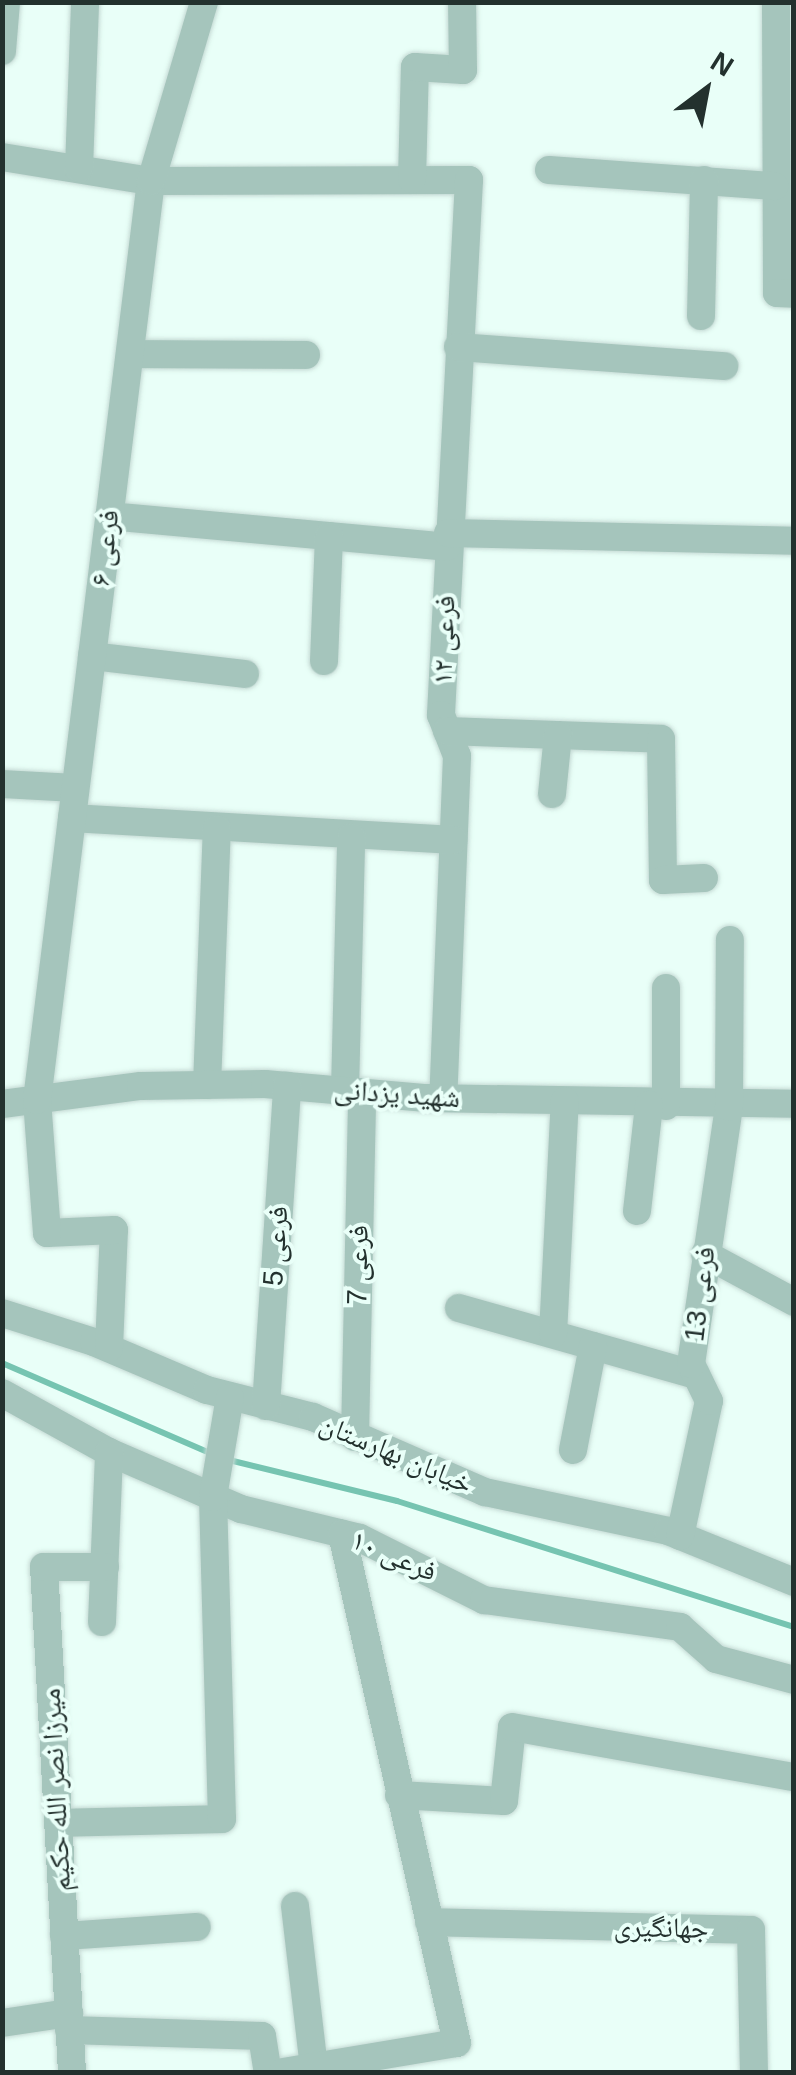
<!DOCTYPE html>
<html>
<head>
<meta charset="utf-8">
<style>
	body { margin:0 }
	#map { position:relative; width:796px; height:2075px; overflow:hidden; background:#e9fff8; font-family:Arial,"Noto Naskh Arabic",sans-serif }
	div>[style] { position:absolute }
	.stream>* { height:6px; margin:-3px; padding:0 3px; transform-origin:3px; border-radius:3px; background:#76c4b1 }
	.roads { filter:drop-shadow(0 0 2px #c5dad4) drop-shadow(0 0 2px #c5dad4) }
	.minor>* { height:28px; margin:-14px; padding:0 14px; transform-origin:14px; border-radius:14px; background:#a5c5bc }
	span { translate:-50% -50%; white-space:nowrap; text-align:center; line-height:1.15; -webkit-text-stroke:8px #e9fff8; paint-order:stroke }
	.street-label { font-size:28px; color:#23312e }
	.frame { position:absolute; inset:0; border:5px solid #23312e; pointer-events:none }
	.north { position:absolute; left:656px; top:40px; width:100px; height:100px; -webkit-text-stroke:8px #e9fff8; paint-order:stroke; rotate:32deg; font-size:28px; font-weight:700; line-height:40px; text-align:center; color:#23312e }
	.north::after { content:''; display:block; margin:auto; width:35px; height:45px; background:#23312e; clip-path:polygon(50% 0,100% 100%,50% 72%,0 100%) }
</style>
</head>
<body>
<div id="map">
	<div class="stream">
		<div style="left:2px;top:1363px;width:229px;rotate:23.4deg"></div>
		<div style="left:229px;top:1460px;width:173px;rotate:13.7deg"></div>
		<div style="left:397px;top:1501px;width:417px;rotate:17.6deg"></div>
	</div>
	<div class="roads">
		<div class="minor">
			<div style="left:776px;top:2px;width:291px;rotate:89.8deg"></div>
			<div style="left:777px;top:293px;width:17px;rotate:3deg"></div>
			<div style="left:2px;top:51px;width:49px;rotate:-85.3deg"></div>
			<div style="left:2px;top:157px;width:151px;rotate:9.2deg"></div>
			<div style="left:151px;top:181px;width:318px;rotate:-0.2deg"></div>
			<div style="left:469px;top:180px;width:536px;rotate:93deg"></div>
			<div style="left:441px;top:715px;width:44px;rotate:68.7deg"></div>
			<div style="left:457px;top:756px;width:342px;rotate:92.3deg"></div>
			<div style="left:79px;top:168px;width:166px;rotate:-87.9deg"></div>
			<div style="left:549px;top:170px;width:226px;rotate:4.1deg"></div>
			<div style="left:412px;top:179px;width:112px;rotate:-88.5deg"></div>
			<div style="left:415px;top:67px;width:48px;rotate:3.6deg"></div>
			<div style="left:463px;top:70px;width:68px;rotate:-90.8deg"></div>
			<div style="left:701px;top:316px;width:136px;rotate:-88.7deg"></div>
			<div style="left:458px;top:347px;width:267px;rotate:4.1deg"></div>
			<div style="left:130px;top:354px;width:176px;rotate:0.3deg"></div>
			<div style="left:109px;top:516px;width:339px;rotate:5.2deg"></div>
			<div style="left:448px;top:533px;width:346px;rotate:1.3deg"></div>
			<div style="left:92px;top:656px;width:154px;rotate:6.7deg"></div>
			<div style="left:324px;top:661px;width:125px;rotate:-87.7deg"></div>
			<div style="left:447px;top:731px;width:214px;rotate:2.1deg"></div>
			<div style="left:661px;top:739px;width:141px;rotate:89.2deg"></div>
			<div style="left:663px;top:880px;width:41px;rotate:-2.8deg"></div>
			<div style="left:2px;top:784px;width:73px;rotate:3.1deg"></div>
			<div style="left:552px;top:794px;width:59px;rotate:-84.2deg"></div>
			<div style="left:72px;top:818px;width:382px;rotate:3.3deg"></div>
			<div style="left:207px;top:1085px;width:256px;rotate:-87.8deg"></div>
			<div style="left:345px;top:1091px;width:254px;rotate:-88.6deg"></div>
			<div style="left:2px;top:1104px;width:140px;rotate:-7.4deg"></div>
			<div style="left:141px;top:1086px;width:124px;rotate:-0.9deg"></div>
			<div style="left:265px;top:1084px;width:162px;rotate:5deg"></div>
			<div style="left:426px;top:1098px;width:368px;rotate:0.9deg"></div>
			<div style="left:666px;top:1106px;width:118px;rotate:-90deg"></div>
			<div style="left:637px;top:1211px;width:107px;rotate:-83.5deg"></div>
			<div style="left:705px;top:1254px;width:101px;rotate:28.3deg"></div>
			<div style="left:459px;top:1308px;width:246px;rotate:15.8deg"></div>
			<div style="left:2px;top:1313px;width:96px;rotate:17.5deg"></div>
			<div style="left:94px;top:1342px;width:123px;rotate:23deg"></div>
			<div style="left:207px;top:1390px;width:109px;rotate:14.3deg"></div>
			<div style="left:313px;top:1417px;width:188px;rotate:23.6deg"></div>
			<div style="left:485px;top:1492px;width:187px;rotate:12deg"></div>
			<div style="left:668px;top:1531px;width:136px;rotate:22deg"></div>
			<div style="left:553px;top:1334px;width:233px;rotate:-87.1deg"></div>
			<div style="left:109px;top:1348px;width:118px;rotate:-87.6deg"></div>
			<div style="left:114px;top:1230px;width:67px;rotate:177.4deg"></div>
			<div style="left:47px;top:1233px;width:133px;rotate:-94.3deg"></div>
			<div style="left:37px;top:1100px;width:926px;rotate:-82.93deg"></div>
			<div style="left:151px;top:181px;width:187px;rotate:-73.5deg"></div>
			<div style="left:2px;top:1393px;width:122px;rotate:28.9deg"></div>
			<div style="left:109px;top:1452px;width:144px;rotate:23.4deg"></div>
			<div style="left:241px;top:1509px;width:122px;rotate:13.7deg"></div>
			<div style="left:360px;top:1538px;width:139px;rotate:26.6deg"></div>
			<div style="left:484px;top:1600px;width:198px;rotate:7.8deg"></div>
			<div style="left:680px;top:1627px;width:48px;rotate:41.6deg"></div>
			<div style="left:716px;top:1659px;width:81px;rotate:15.1deg"></div>
			<div style="left:266px;top:1406px;width:321px;rotate:-86.2deg"></div>
			<div style="left:355px;top:1437px;width:345px;rotate:-88.8deg"></div>
			<div style="left:573px;top:1450px;width:106px;rotate:-79.1deg"></div>
			<div style="left:680px;top:1536px;width:138px;rotate:-77.9deg"></div>
			<div style="left:709px;top:1401px;width:41px;rotate:-115.9deg"></div>
			<div style="left:691px;top:1364px;width:260px;rotate:-81.6deg"></div>
			<div style="left:729px;top:1107px;width:167px;rotate:-89.7deg"></div>
			<div style="left:102px;top:1622px;width:170px;rotate:-87.6deg"></div>
			<div style="left:399px;top:1795px;width:105px;rotate:3.3deg"></div>
			<div style="left:504px;top:1801px;width:74px;rotate:-83.8deg"></div>
			<div style="left:512px;top:1727px;width:286px;rotate:10.1deg"></div>
			<div style="left:58px;top:1823px;width:164px;rotate:-1.4deg"></div>
			<div style="left:222px;top:1819px;width:322px;rotate:-91.6deg"></div>
			<div style="left:213px;top:1497px;width:101px;rotate:-80.4deg"></div>
			<div style="left:295px;top:1906px;width:162px;rotate:83.3deg"></div>
			<div style="left:429px;top:1922px;width:322px;rotate:1.4deg"></div>
			<div style="left:751px;top:1930px;width:142px;rotate:88.8deg"></div>
			<div style="left:64px;top:1936px;width:133px;rotate:-3.9deg"></div>
			<div style="left:2px;top:2023px;width:68px;rotate:-8.5deg"></div>
			<div style="left:69px;top:2030px;width:193px;rotate:1.8deg"></div>
			<div style="left:262px;top:2036px;width:36px;rotate:81deg"></div>
			<div style="left:72px;top:2072px;width:506px;rotate:-93.17deg"></div>
			<div style="left:44px;top:1567px;width:61px"></div>
			<div style="left:283px;top:2072px;width:176px;rotate:-9.5deg"></div>
			<div style="left:457px;top:2043px;width:522px;rotate:-102.73deg"></div>
		</div>
	</div>
	<div class="street-label">
		<span style="left:105px;top:548px;rotate:-83deg">فرعی ۶</span>
		<span style="left:444px;top:640px;rotate:-88deg">فرعی ۱۲</span>
		<span style="left:397px;top:1094px;rotate:4deg">شهید یزدانی</span>
		<span style="left:276px;top:1246px;rotate:-86deg">فرعی 5</span>
		<span style="left:358px;top:1265px;rotate:-89deg">فرعی 7</span>
		<span style="left:700px;top:1294px;rotate:-83deg">فرعی 13</span>
		<span style="left:396px;top:1454px;rotate:23deg">خیابان بهارستان</span>
		<span style="left:394px;top:1556px;rotate:23deg">فرعی ۱۰</span>
		<span style="left:56px;top:1790px;rotate:-93deg">میرزا نصر الله حکیم</span>
		<span style="left:661px;top:1928px;rotate:1deg">جهانگیری</span>
	</div>
	<div class="frame"></div>
	<div class="north">N</div>
</div>
</body>
</html>
